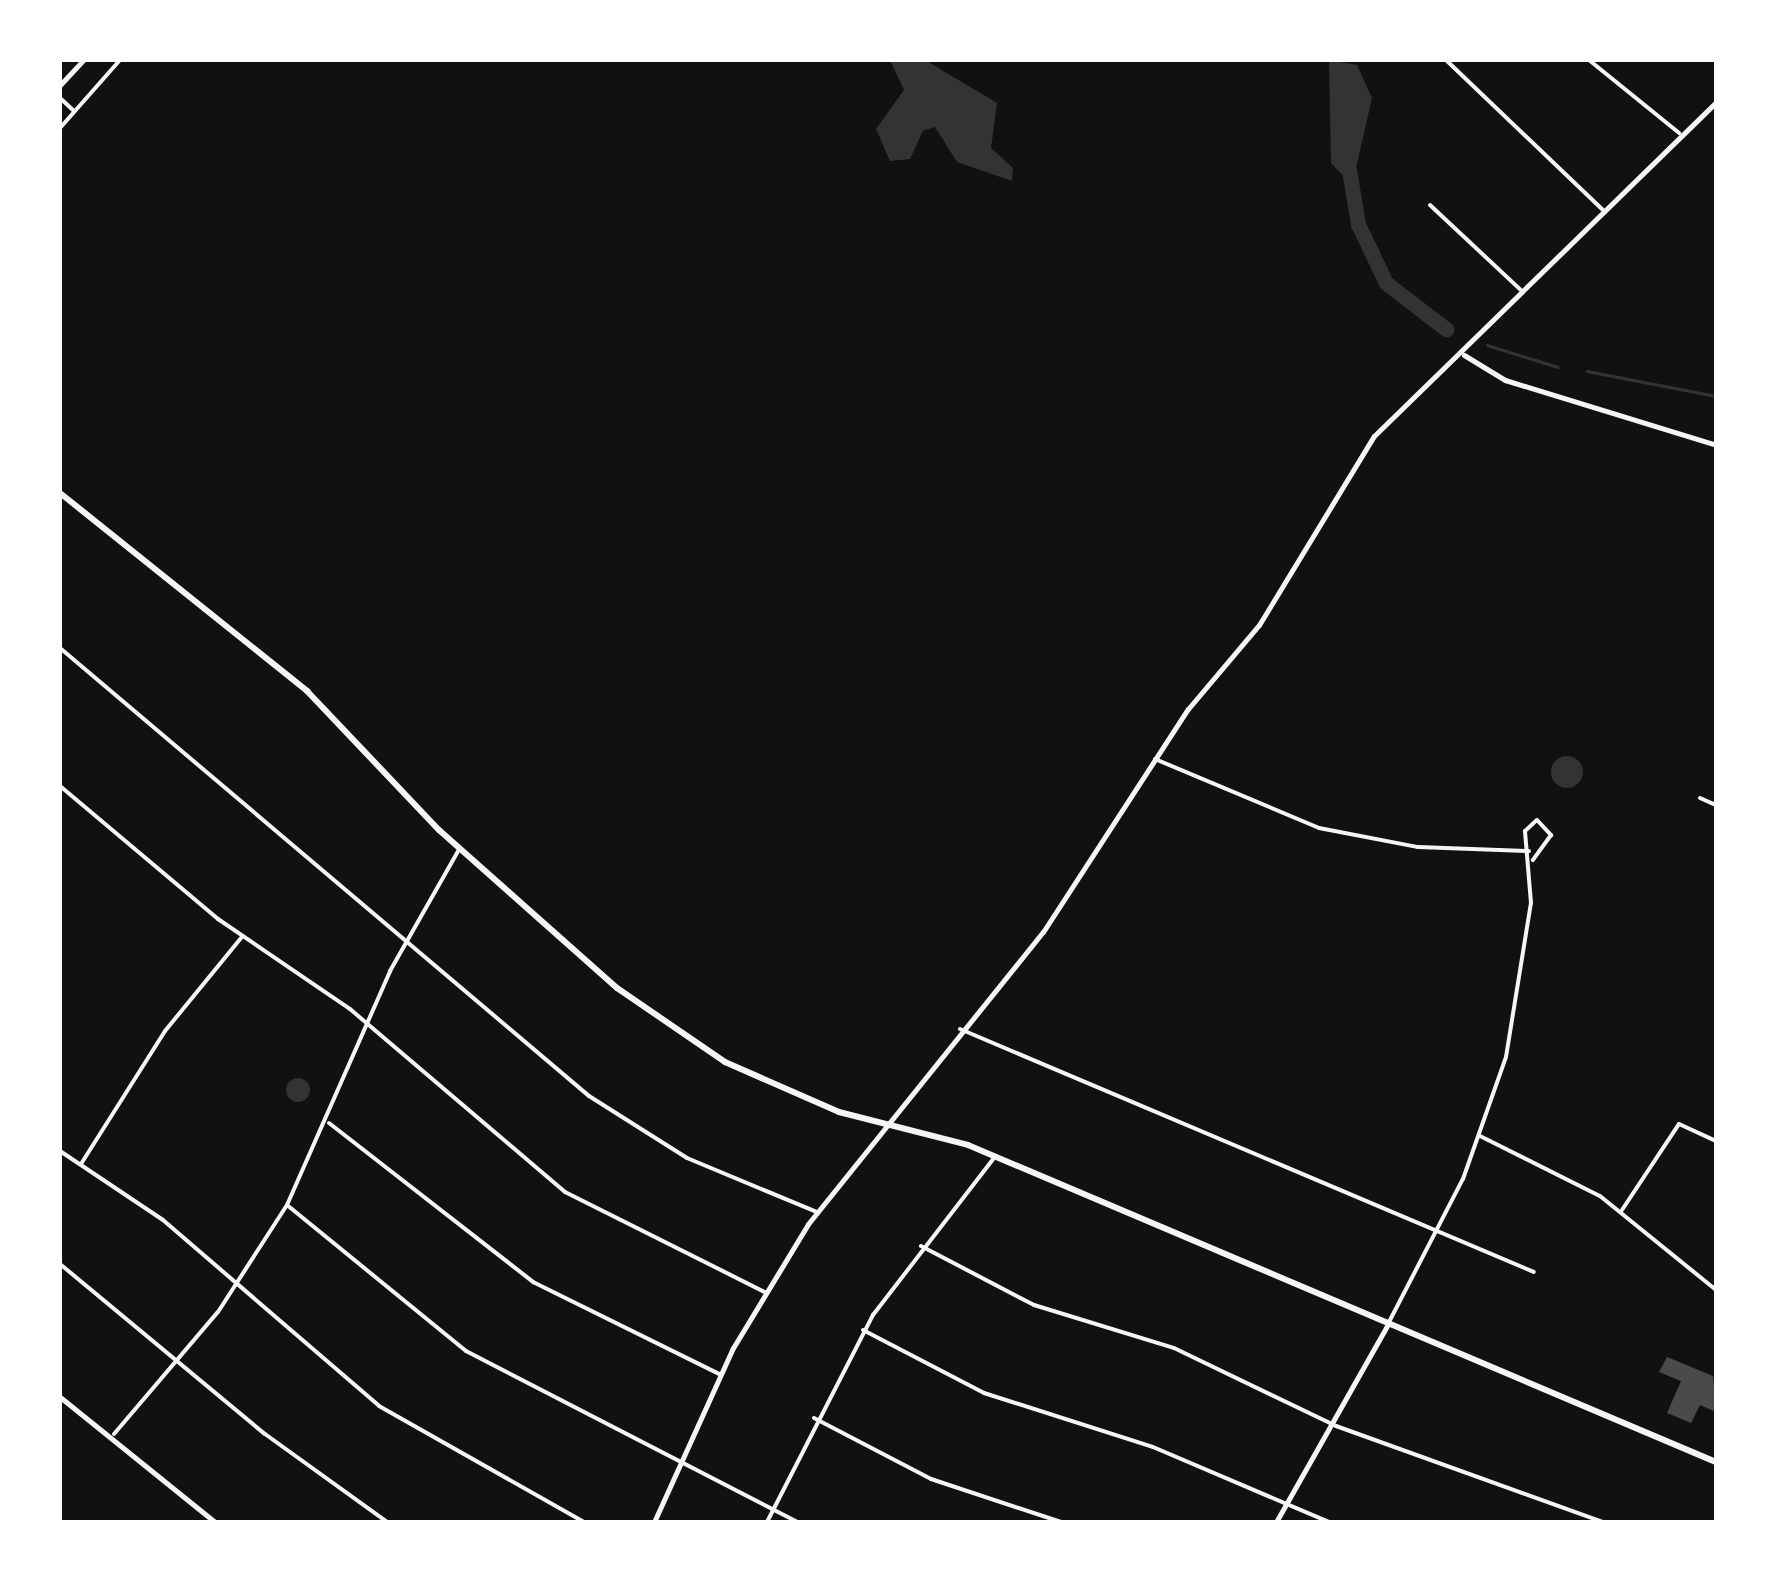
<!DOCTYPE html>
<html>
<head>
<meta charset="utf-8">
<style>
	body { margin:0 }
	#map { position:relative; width:1776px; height:1582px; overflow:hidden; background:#111; font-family:"Source Sans 3",sans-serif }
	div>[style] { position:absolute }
	.water>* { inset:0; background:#333 }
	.round { border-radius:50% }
	.stream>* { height:2.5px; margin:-1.25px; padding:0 1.25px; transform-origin:1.25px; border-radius:1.25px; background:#333 }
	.river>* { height:15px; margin:-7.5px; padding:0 7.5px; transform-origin:7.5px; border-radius:7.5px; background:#333 }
	.building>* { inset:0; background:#4a4a4a }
	.minor>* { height:4px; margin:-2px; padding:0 2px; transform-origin:2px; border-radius:2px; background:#f5f5f5 }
	.tertiary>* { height:5px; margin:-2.5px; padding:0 2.5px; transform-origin:2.5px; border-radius:2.5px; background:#f5f5f5 }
	.secondary>* { height:6px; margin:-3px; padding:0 3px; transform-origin:3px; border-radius:3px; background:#f5f5f5 }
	span { translate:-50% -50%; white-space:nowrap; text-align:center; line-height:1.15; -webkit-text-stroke:8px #fff; paint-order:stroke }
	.frame { position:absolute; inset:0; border:62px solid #fff; pointer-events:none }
</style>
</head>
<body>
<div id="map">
	<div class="water">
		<div style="clip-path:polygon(890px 60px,925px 60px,997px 103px,991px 148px,1013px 168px,1012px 181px,957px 162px,935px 127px,923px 131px,910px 159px,890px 161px,876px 129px,904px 90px)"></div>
		<div style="clip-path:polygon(1329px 60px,1357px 65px,1372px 98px,1357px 164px,1345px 178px,1331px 163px)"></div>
		<div class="round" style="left:1551px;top:756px;width:32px;height:32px"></div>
		<div class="round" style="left:286px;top:1078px;width:24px;height:24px"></div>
	</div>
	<div class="stream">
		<div style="left:1487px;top:345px;width:74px;rotate:17.2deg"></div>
		<div style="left:1587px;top:371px;width:131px;rotate:11deg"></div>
	</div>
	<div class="river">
		<div style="left:1347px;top:157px;width:68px;rotate:80.7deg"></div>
		<div style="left:1358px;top:224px;width:65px;rotate:64.6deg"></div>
		<div style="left:1386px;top:283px;width:76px;rotate:37.5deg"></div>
	</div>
	<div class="building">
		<div style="clip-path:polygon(1667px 1357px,1713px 1376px,1716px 1412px,1700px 1405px,1691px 1423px,1667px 1413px,1681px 1381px,1659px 1372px)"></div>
	</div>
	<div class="minor">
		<div style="left:1446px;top:60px;width:220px;rotate:43.7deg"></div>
		<div style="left:1589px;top:60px;width:116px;rotate:39deg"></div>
		<div style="left:60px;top:98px;width:18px;rotate:43deg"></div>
		<div style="left:60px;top:128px;width:91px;rotate:-48.6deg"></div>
		<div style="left:1430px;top:205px;width:126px;rotate:43.1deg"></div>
		<div style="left:60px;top:648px;width:693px;rotate:40.26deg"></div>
		<div style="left:589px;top:1096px;width:116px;rotate:32.3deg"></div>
		<div style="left:687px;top:1158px;width:141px;rotate:22.6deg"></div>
		<div style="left:1155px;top:759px;width:178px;rotate:22.8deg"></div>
		<div style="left:1319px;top:828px;width:101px;rotate:10.9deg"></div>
		<div style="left:1418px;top:847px;width:111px;rotate:2.1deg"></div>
		<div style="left:60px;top:786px;width:207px;rotate:40.1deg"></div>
		<div style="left:218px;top:919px;width:160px;rotate:34.3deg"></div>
		<div style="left:350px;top:1009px;width:282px;rotate:40.4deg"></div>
		<div style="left:565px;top:1192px;width:224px;rotate:26.6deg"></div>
		<div style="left:1700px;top:798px;width:17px;rotate:24deg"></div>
		<div style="left:960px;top:1029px;width:623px;rotate:22.95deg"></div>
		<div style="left:329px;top:1123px;width:259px;rotate:37.9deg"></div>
		<div style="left:533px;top:1282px;width:208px;rotate:26.3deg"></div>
		<div style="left:1480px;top:1136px;width:134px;rotate:26.6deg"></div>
		<div style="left:1600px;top:1196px;width:149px;rotate:39deg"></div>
		<div style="left:60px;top:1151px;width:124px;rotate:33.8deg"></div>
		<div style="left:163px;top:1220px;width:285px;rotate:40.7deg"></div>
		<div style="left:379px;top:1406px;width:236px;rotate:29.5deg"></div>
		<div style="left:81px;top:1164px;width:157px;rotate:-57.7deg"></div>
		<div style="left:165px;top:1031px;width:122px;rotate:-50.7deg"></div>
		<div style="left:287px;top:1205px;width:231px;rotate:39.2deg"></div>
		<div style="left:466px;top:1351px;width:373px;rotate:27.3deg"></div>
		<div style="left:1622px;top:1210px;width:103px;rotate:-56.5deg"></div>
		<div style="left:1679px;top:1124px;width:41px;rotate:24.7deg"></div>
		<div style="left:921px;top:1246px;width:127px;rotate:27.6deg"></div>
		<div style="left:1034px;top:1305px;width:146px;rotate:17.1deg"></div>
		<div style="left:1174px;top:1348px;width:180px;rotate:25.7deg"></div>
		<div style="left:1336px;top:1426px;width:284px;rotate:19.8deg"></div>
		<div style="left:60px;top:1264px;width:266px;rotate:39.7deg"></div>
		<div style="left:265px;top:1434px;width:150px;rotate:35.8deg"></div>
		<div style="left:1388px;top:1324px;width:163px;rotate:-62.7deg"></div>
		<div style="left:1463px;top:1179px;width:129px;rotate:-70.6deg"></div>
		<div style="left:1506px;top:1057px;width:156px;rotate:-80.8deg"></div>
		<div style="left:1531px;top:903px;width:72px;rotate:-94.8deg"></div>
		<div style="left:1525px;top:831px;width:16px;rotate:-43deg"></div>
		<div style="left:1537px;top:820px;width:21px;rotate:47deg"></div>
		<div style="left:1551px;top:835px;width:31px;rotate:126deg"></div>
		<div style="left:863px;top:1330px;width:136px;rotate:27.5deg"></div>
		<div style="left:984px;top:1393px;width:177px;rotate:17.7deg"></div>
		<div style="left:1153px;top:1447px;width:191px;rotate:23.1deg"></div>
		<div style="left:814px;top:1418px;width:132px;rotate:27.5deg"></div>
		<div style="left:931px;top:1479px;width:137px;rotate:18.3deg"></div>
		<div style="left:114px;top:1434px;width:160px;rotate:-49.6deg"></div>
		<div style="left:218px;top:1312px;width:127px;rotate:-57.2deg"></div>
		<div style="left:287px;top:1205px;width:256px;rotate:-66.2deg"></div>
		<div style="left:390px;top:971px;width:142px;rotate:-60.4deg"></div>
		<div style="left:767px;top:1522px;width:233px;rotate:-62.9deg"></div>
		<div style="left:873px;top:1315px;width:197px;rotate:-52.4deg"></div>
	</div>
	<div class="tertiary">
		<div style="left:60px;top:85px;width:34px;rotate:-47deg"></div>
		<div style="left:1464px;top:355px;width:48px;rotate:31.4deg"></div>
		<div style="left:1505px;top:380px;width:221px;rotate:17.1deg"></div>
		<div style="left:60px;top:1397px;width:199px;rotate:38.9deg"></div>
		<div style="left:654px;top:1522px;width:191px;rotate:-65.6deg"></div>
		<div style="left:733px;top:1348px;width:145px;rotate:-58.8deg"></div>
		<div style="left:808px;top:1224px;width:375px;rotate:-51.2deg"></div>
		<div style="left:1043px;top:932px;width:266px;rotate:-57deg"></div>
		<div style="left:1188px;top:709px;width:110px;rotate:-49.8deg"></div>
		<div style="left:1259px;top:625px;width:221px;rotate:-58.7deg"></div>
		<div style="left:1374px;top:436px;width:478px;rotate:-44.3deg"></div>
		<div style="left:1276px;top:1522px;width:227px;rotate:-60.5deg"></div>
	</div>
	<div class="secondary">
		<div style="left:60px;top:493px;width:317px;rotate:38.7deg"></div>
		<div style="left:307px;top:691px;width:192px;rotate:46.5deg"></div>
		<div style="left:439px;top:830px;width:238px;rotate:41.6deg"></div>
		<div style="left:617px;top:988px;width:131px;rotate:34.4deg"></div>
		<div style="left:725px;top:1062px;width:124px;rotate:23.7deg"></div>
		<div style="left:839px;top:1112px;width:133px;rotate:14.3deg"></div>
		<div style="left:968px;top:1145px;width:812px;rotate:22.97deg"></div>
	</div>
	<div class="frame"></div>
</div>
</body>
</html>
